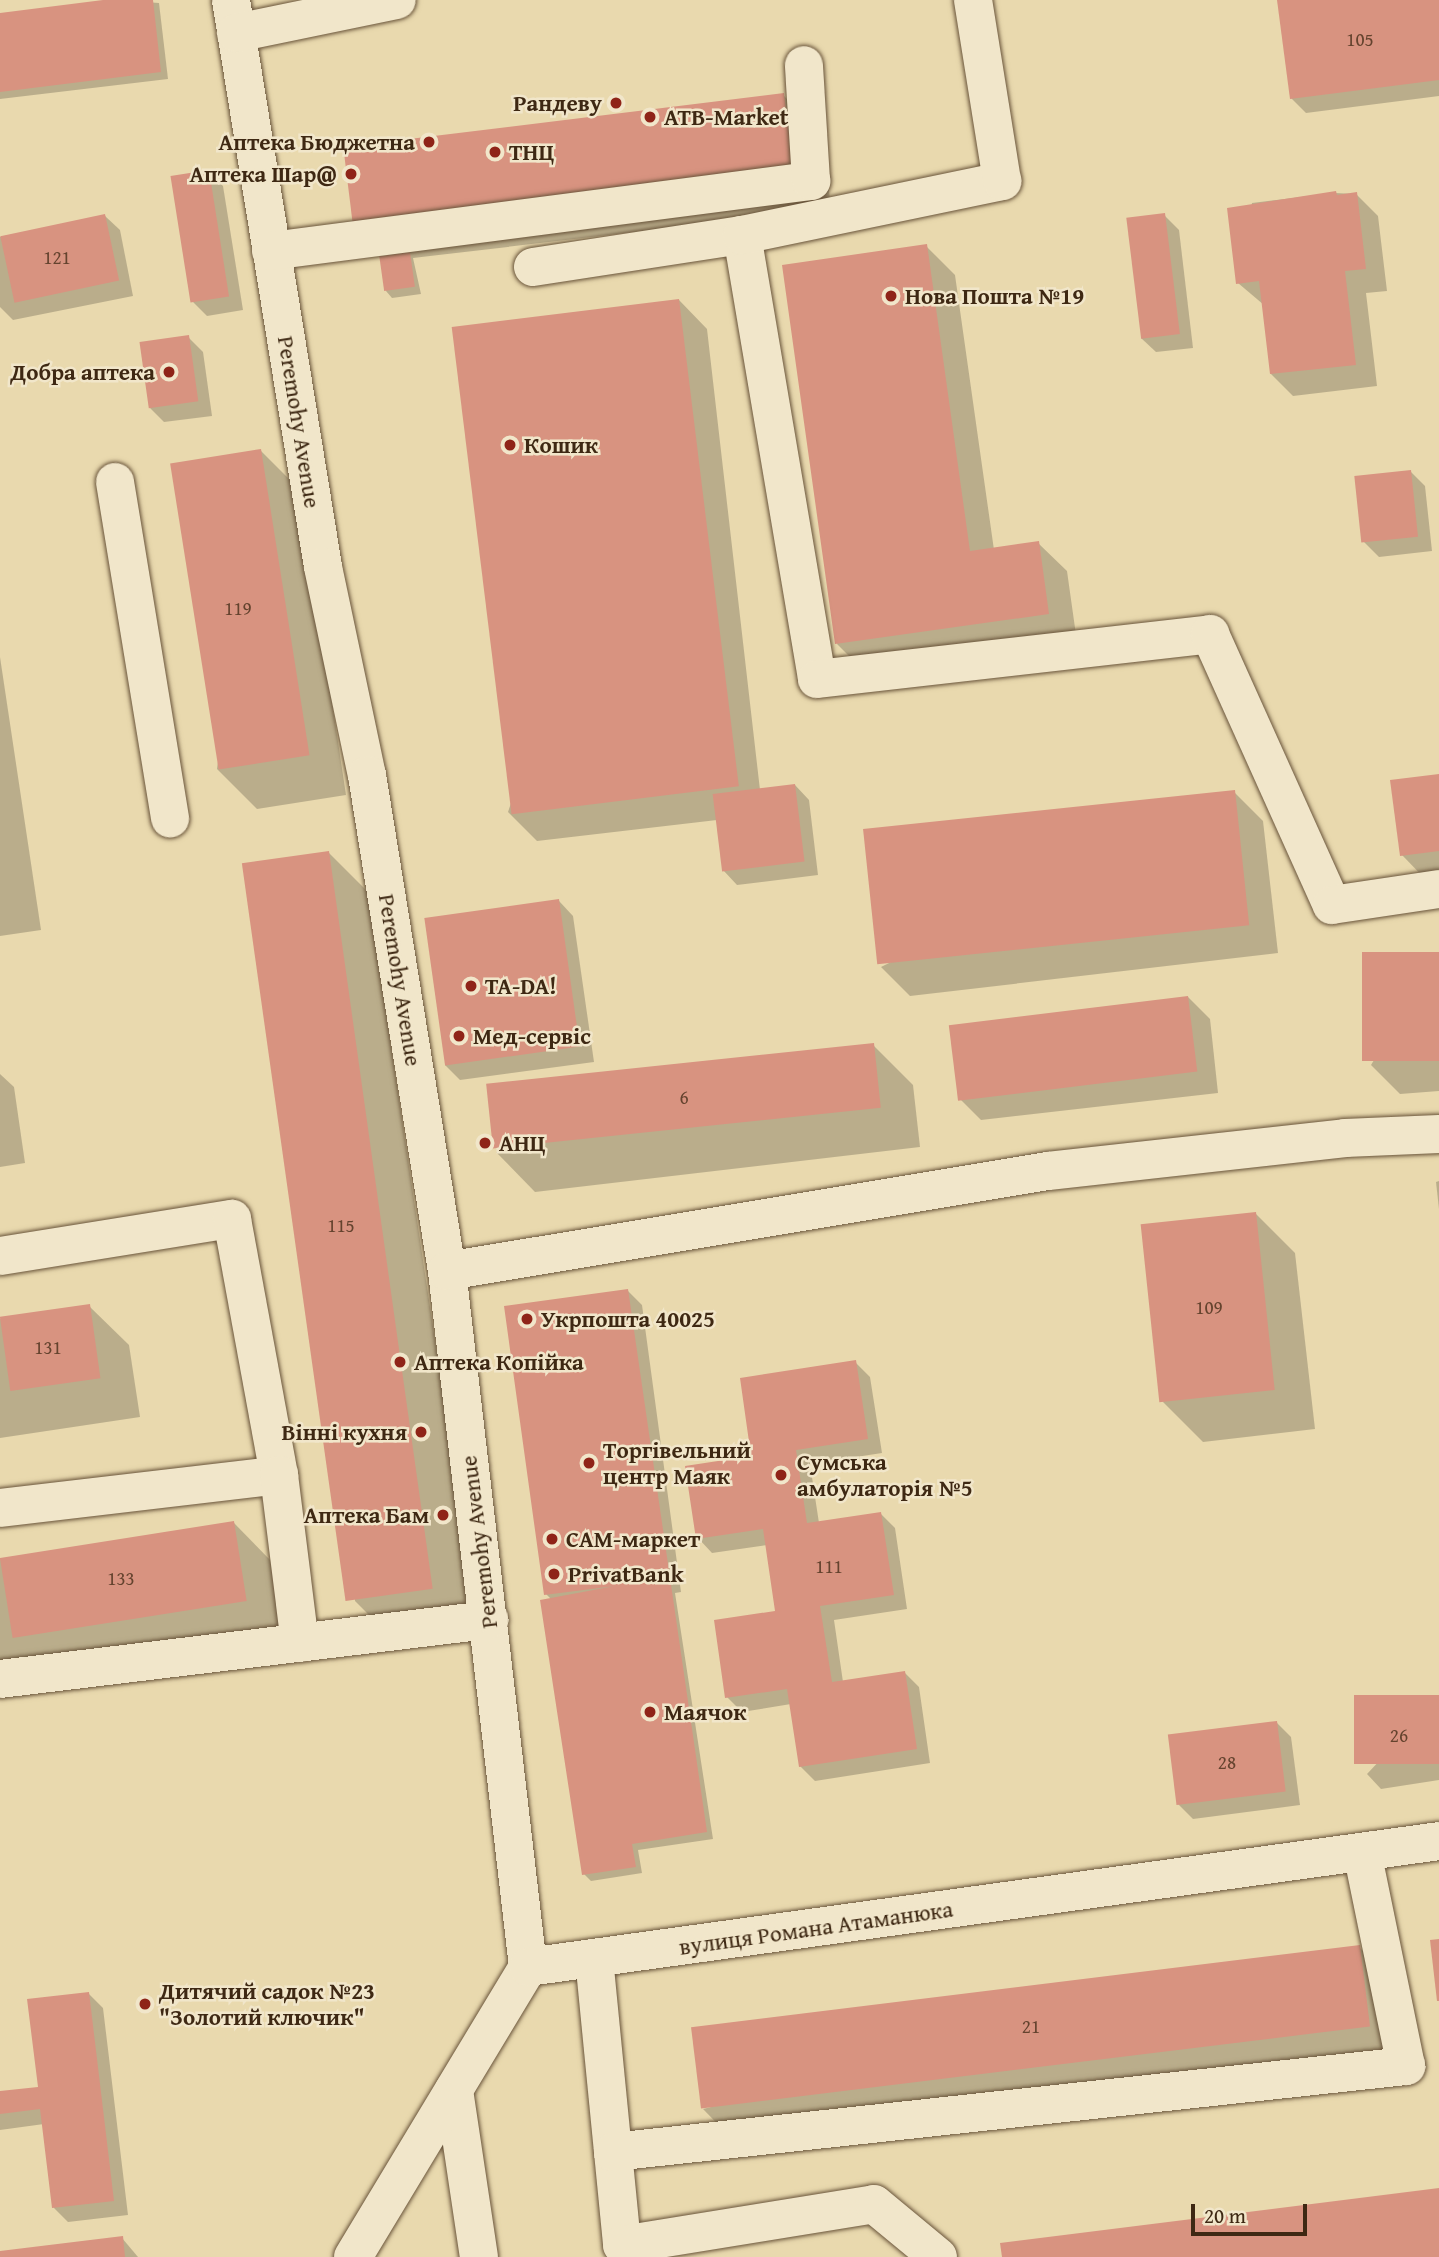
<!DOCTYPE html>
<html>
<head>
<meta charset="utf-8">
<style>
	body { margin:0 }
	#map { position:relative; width:1439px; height:2257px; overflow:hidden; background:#e9d9ae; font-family:"Gentium Book Plus",serif }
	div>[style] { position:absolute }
	.shadow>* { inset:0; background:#0003 }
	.building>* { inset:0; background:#d89380; transform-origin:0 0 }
	.roads { filter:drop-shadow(0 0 2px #69543a) drop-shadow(0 0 2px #69543a) }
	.minor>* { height:38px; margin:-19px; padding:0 19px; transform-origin:19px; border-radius:19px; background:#f1e6ca }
	.dots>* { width:19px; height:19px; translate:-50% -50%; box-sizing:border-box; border:4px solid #f1e6ca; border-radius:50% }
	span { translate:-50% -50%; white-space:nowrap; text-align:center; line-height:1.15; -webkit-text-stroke:5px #f1e6ca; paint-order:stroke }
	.number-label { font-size:19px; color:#64432e }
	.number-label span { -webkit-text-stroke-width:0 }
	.poi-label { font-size:23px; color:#3e2813; font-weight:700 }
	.right { translate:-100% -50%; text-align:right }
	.left { translate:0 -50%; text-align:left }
	.street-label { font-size:23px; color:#3e2813 }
	.scale { position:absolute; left:1191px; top:2204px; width:116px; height:32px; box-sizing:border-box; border:4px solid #3e2813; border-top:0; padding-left:9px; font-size:21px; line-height:24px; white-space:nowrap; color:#3e2813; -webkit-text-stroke:5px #f1e6ca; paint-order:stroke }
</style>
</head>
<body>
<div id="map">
	<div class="shadow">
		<div style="clip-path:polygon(117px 0,159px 3px,168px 79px,0 99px,0 15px)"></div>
		<div style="clip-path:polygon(1278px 0,1439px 0,1439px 96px,1306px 113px,1291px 98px)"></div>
		<div style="clip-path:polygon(783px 95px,823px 135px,831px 209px,413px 258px,421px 294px,392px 298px,386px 291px,390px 256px,354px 220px)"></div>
		<div style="clip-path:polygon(208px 172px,223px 186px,243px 310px,207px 316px,192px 301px)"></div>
		<div style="clip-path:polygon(1335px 193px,1356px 194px,1378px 216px,1387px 291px,1366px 293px,1377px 386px,1293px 396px,1271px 374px,1264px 305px,1238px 283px,1252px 203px)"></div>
		<div style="clip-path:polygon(1164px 215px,1179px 230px,1193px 348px,1156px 352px,1141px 338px)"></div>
		<div style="clip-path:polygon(105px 216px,120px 230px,133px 296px,13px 320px,0 307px,0 237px)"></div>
		<div style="clip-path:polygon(926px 246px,955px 275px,994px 550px,1038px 543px,1067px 571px,1077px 642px,865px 672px,837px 644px)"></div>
		<div style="clip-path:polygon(679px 300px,707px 329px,760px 790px,795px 785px,809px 800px,818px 875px,737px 885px,723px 870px,717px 820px,537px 841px,508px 812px)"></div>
		<div style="clip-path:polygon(188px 337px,203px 352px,212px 416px,164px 422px,150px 408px)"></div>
		<div style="clip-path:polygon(260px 450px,300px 490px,346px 795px,257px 809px,217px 769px)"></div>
		<div style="clip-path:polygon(1410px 471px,1425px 486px,1432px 551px,1379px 557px,1364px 542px)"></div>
		<div style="clip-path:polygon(0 657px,41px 930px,0 936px)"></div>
		<div style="clip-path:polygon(1439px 776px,1439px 883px,1430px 884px,1402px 855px)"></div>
		<div style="clip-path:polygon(1234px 792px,1263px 821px,1278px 953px,910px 996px,881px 967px)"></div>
		<div style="clip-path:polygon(328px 852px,368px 892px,478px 1628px,394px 1640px,355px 1601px)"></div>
		<div style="clip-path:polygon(559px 901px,573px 916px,594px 1062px,460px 1080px,445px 1065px)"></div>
		<div style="clip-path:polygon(1439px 953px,1439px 1091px,1400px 1094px,1371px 1065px)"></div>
		<div style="clip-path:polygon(1188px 997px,1210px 1019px,1218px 1093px,981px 1120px,959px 1098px)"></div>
		<div style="clip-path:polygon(873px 1045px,913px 1085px,920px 1147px,535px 1192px,496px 1152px)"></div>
		<div style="clip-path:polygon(0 1074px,14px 1087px,25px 1163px,0 1167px)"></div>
		<div style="clip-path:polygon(1439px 1181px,1439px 1209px,1436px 1182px)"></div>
		<div style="clip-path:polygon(1255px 1213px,1295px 1253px,1315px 1429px,1203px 1442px,1163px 1402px)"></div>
		<div style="clip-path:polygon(627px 1290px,642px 1305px,681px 1592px,675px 1593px,713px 1839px,638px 1850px,642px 1873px,591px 1881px,584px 1874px,551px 1599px,546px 1594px)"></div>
		<div style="clip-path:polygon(89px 1306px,129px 1345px,140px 1417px,0 1438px,0 1319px)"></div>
		<div style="clip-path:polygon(855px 1362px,870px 1377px,882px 1453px,810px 1464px,819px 1523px,880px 1513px,895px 1528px,907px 1609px,834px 1620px,843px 1682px,904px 1672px,919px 1687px,930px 1763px,815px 1781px,800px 1766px,791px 1704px,742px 1712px,727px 1697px,777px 1613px,767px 1545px,712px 1553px,698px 1538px,753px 1457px)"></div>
		<div style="clip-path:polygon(234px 1523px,273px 1563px,285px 1640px,0 1684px,0 1559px)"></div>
		<div style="clip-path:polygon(1439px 1697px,1439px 1780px,1381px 1789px,1367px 1774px)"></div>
		<div style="clip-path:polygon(1277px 1723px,1291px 1737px,1300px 1805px,1193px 1819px,1178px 1804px)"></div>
		<div style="clip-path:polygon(1359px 1947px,1399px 1986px,1408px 2065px,742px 2149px,703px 2109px)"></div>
		<div style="clip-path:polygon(88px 1993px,103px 2008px,128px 2215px,68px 2222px,54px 2208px,44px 2124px,0 2130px,0 2093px,40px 2088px)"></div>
		<div style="clip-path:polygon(122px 2238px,138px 2257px,0 2257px,0 2253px)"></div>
	</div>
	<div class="building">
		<div style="clip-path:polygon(103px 0,153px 0,161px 72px,0 92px,0 13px)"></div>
		<div style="clip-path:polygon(1277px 0,1439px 0,1439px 80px,1290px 99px)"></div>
		<div style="left:784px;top:93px;width:77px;height:444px;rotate:83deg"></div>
		<div style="left:209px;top:170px;width:128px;height:39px;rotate:81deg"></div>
		<div style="clip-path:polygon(1336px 191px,1337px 195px,1357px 192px,1366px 269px,1345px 271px,1356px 365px,1270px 374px,1259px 281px,1236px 284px,1227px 208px)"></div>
		<div style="left:1165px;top:213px;width:122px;height:39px;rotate:83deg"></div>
		<div style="left:105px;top:214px;width:68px;height:107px;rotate:78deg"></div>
		<div style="clip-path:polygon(927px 244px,970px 551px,1039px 541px,1049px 614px,835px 644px,782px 265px)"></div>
		<div style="left:410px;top:252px;width:35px;height:31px;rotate:82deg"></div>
		<div style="left:679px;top:299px;width:491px;height:229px;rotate:83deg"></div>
		<div style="left:189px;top:335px;width:67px;height:50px;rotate:82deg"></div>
		<div style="left:261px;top:449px;width:310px;height:92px;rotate:81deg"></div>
		<div style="left:1411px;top:470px;width:67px;height:57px;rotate:84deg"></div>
		<div style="clip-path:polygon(1439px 774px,1439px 851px,1400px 856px,1390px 780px)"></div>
		<div style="left:795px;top:784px;width:78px;height:83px;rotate:83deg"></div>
		<div style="left:1235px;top:790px;width:136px;height:374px;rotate:84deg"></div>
		<div style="left:329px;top:851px;width:745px;height:88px;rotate:82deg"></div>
		<div style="left:559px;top:899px;width:149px;height:136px;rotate:82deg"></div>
		<div style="left:1439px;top:952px;width:109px;height:77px;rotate:90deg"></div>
		<div style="left:1188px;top:996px;width:76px;height:241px;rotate:83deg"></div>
		<div style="left:874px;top:1043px;width:65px;height:390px;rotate:84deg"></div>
		<div style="left:1256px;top:1212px;width:179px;height:116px;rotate:84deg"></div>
		<div style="clip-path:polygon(628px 1289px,707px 1832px,632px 1844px,636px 1867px,582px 1875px,540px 1600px,615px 1586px,544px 1595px,504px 1306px)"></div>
		<div style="left:90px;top:1304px;width:75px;height:91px;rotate:82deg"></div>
		<div style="clip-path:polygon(856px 1360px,868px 1439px,796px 1450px,807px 1523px,881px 1512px,894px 1595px,820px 1606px,832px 1682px,905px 1671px,917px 1749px,799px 1767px,787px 1689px,725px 1698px,714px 1620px,775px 1611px,763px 1529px,696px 1539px,685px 1466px,751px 1456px,740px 1378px)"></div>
		<div style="left:234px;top:1521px;width:81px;height:237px;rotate:81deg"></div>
		<div style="left:1439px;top:1695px;width:69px;height:85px;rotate:90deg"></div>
		<div style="left:1277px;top:1721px;width:71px;height:110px;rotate:83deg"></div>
		<div style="clip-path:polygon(1439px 1939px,1439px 2001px,1437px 2001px,1430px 1940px)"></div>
		<div style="left:1360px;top:1945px;width:82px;height:674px;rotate:83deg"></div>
		<div style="clip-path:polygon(89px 1992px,114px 2201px,52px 2208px,40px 2109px,0 2114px,0 2091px,38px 2087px,27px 1999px)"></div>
		<div style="clip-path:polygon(1439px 2188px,1439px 2257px,1002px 2257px,1000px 2243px)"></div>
		<div style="clip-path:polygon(123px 2236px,125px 2257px,0 2257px,0 2251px)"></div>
	</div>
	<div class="roads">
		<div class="minor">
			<div style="left:231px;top:0;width:574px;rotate:80.78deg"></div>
			<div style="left:323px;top:567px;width:213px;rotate:78.1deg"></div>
			<div style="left:367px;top:775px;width:502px;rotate:80.84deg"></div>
			<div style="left:447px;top:1271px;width:701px;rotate:83.36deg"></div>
			<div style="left:236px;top:33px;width:164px;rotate:-11.6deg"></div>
			<div style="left:742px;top:235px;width:450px;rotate:80.4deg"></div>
			<div style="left:817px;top:679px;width:396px;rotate:-6.5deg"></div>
			<div style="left:1210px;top:634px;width:297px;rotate:65.8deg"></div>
			<div style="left:1332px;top:905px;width:108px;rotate:-8.5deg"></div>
			<div style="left:271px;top:251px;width:545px;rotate:-7.39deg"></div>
			<div style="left:811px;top:181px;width:116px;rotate:-93.5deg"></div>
			<div style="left:533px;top:267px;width:211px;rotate:-8.7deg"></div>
			<div style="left:742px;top:235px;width:266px;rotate:-11.7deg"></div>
			<div style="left:1002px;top:181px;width:183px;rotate:-99.1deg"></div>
			<div style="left:115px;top:482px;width:341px;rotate:80.7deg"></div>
			<div style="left:0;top:1256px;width:235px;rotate:-9.1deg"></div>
			<div style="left:232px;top:1219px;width:260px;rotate:79.6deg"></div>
			<div style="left:447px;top:1271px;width:609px;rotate:-9.45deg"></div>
			<div style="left:1048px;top:1171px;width:299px;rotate:-6.3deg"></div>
			<div style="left:1345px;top:1138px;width:94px;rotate:-2.4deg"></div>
			<div style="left:0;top:1508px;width:281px;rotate:-6.7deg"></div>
			<div style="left:279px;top:1475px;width:169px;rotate:82.9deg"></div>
			<div style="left:0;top:1679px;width:493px;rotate:-6.9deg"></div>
			<div style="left:594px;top:1958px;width:288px;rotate:84.4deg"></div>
			<div style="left:622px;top:2245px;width:255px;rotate:-9.2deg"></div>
			<div style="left:874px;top:2204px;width:83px;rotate:39.6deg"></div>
			<div style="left:454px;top:2090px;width:169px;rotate:81.5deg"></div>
			<div style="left:613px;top:2152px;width:798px;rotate:-6.19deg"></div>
			<div style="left:1406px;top:2066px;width:218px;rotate:-101.6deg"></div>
			<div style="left:353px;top:2257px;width:339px;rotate:-58.9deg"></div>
			<div style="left:528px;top:1967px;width:920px;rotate:-7.87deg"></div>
		</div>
	</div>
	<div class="dots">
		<div style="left:616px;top:103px;background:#8f2418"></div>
		<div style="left:650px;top:117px;background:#8f2418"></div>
		<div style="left:429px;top:142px;background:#8f2418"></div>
		<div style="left:495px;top:152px;background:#8f2418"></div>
		<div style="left:351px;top:174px;background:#8f2418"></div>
		<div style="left:891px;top:296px;background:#8f2418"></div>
		<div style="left:169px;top:372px;background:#8f2418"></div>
		<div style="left:510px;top:445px;background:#8f2418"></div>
		<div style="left:471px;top:986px;background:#8f2418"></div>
		<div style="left:459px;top:1036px;background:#8f2418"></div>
		<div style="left:485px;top:1143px;background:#8f2418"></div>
		<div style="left:527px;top:1319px;background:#8f2418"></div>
		<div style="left:400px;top:1362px;background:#8f2418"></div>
		<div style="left:421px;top:1432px;background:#8f2418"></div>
		<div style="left:589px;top:1463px;background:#8f2418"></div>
		<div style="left:781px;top:1475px;background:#8f2418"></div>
		<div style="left:443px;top:1515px;background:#8f2418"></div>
		<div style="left:552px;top:1539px;background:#8f2418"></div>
		<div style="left:554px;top:1574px;background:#8f2418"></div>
		<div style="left:650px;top:1712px;background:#8f2418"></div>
		<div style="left:145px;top:2004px;background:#8f2418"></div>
	</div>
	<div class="number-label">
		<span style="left:1360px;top:40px">105</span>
		<span style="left:57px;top:258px">121</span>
		<span style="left:238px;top:609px">119</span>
		<span style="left:684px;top:1098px">6</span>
		<span style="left:341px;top:1226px">115</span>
		<span style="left:1209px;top:1308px">109</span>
		<span style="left:48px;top:1348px">131</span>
		<span style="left:829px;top:1567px">111</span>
		<span style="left:121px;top:1579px">133</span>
		<span style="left:1399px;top:1736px">26</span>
		<span style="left:1227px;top:1763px">28</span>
		<span style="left:1031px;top:2027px">21</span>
	</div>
	<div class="poi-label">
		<span class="right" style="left:602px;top:103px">Рандеву</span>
		<span class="left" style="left:664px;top:117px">ATB-Market</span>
		<span class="right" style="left:415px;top:142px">Аптека Бюджетна</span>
		<span class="left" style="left:509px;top:152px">ТНЦ</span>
		<span class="right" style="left:337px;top:174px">Аптека Шар@</span>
		<span class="left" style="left:905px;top:296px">Нова Пошта №19</span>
		<span class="right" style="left:155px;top:372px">Добра аптека</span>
		<span class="left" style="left:524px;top:445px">Кошик</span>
		<span class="left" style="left:485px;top:986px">TA-DA!</span>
		<span class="left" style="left:473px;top:1036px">Мед-сервіс</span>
		<span class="left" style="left:499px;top:1143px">АНЦ</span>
		<span class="left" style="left:541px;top:1319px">Укрпошта 40025</span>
		<span class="left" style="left:414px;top:1362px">Аптека Копійка</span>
		<span class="right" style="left:407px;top:1432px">Вінні кухня</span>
		<span class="left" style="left:603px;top:1463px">Торгівельний<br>центр Маяк</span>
		<span class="left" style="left:797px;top:1475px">Сумська<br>амбулаторія №5</span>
		<span class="right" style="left:429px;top:1515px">Аптека Бам</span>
		<span class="left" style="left:566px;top:1539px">САМ-маркет</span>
		<span class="left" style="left:568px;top:1574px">PrivatBank</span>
		<span class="left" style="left:664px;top:1712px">Маячок</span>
		<span class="left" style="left:159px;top:2004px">Дитячий садок №23<br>"Золотий ключик"</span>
	</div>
	<div class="street-label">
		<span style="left:299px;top:422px;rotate:81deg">Peremohy Avenue</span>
		<span style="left:400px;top:980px;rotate:81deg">Peremohy Avenue</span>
		<span style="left:479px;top:1542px;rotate:-97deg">Peremohy Avenue</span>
		<span style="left:816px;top:1928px;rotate:-8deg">вулиця Романа Атаманюка</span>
	</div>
	<div class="scale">20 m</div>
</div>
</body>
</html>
